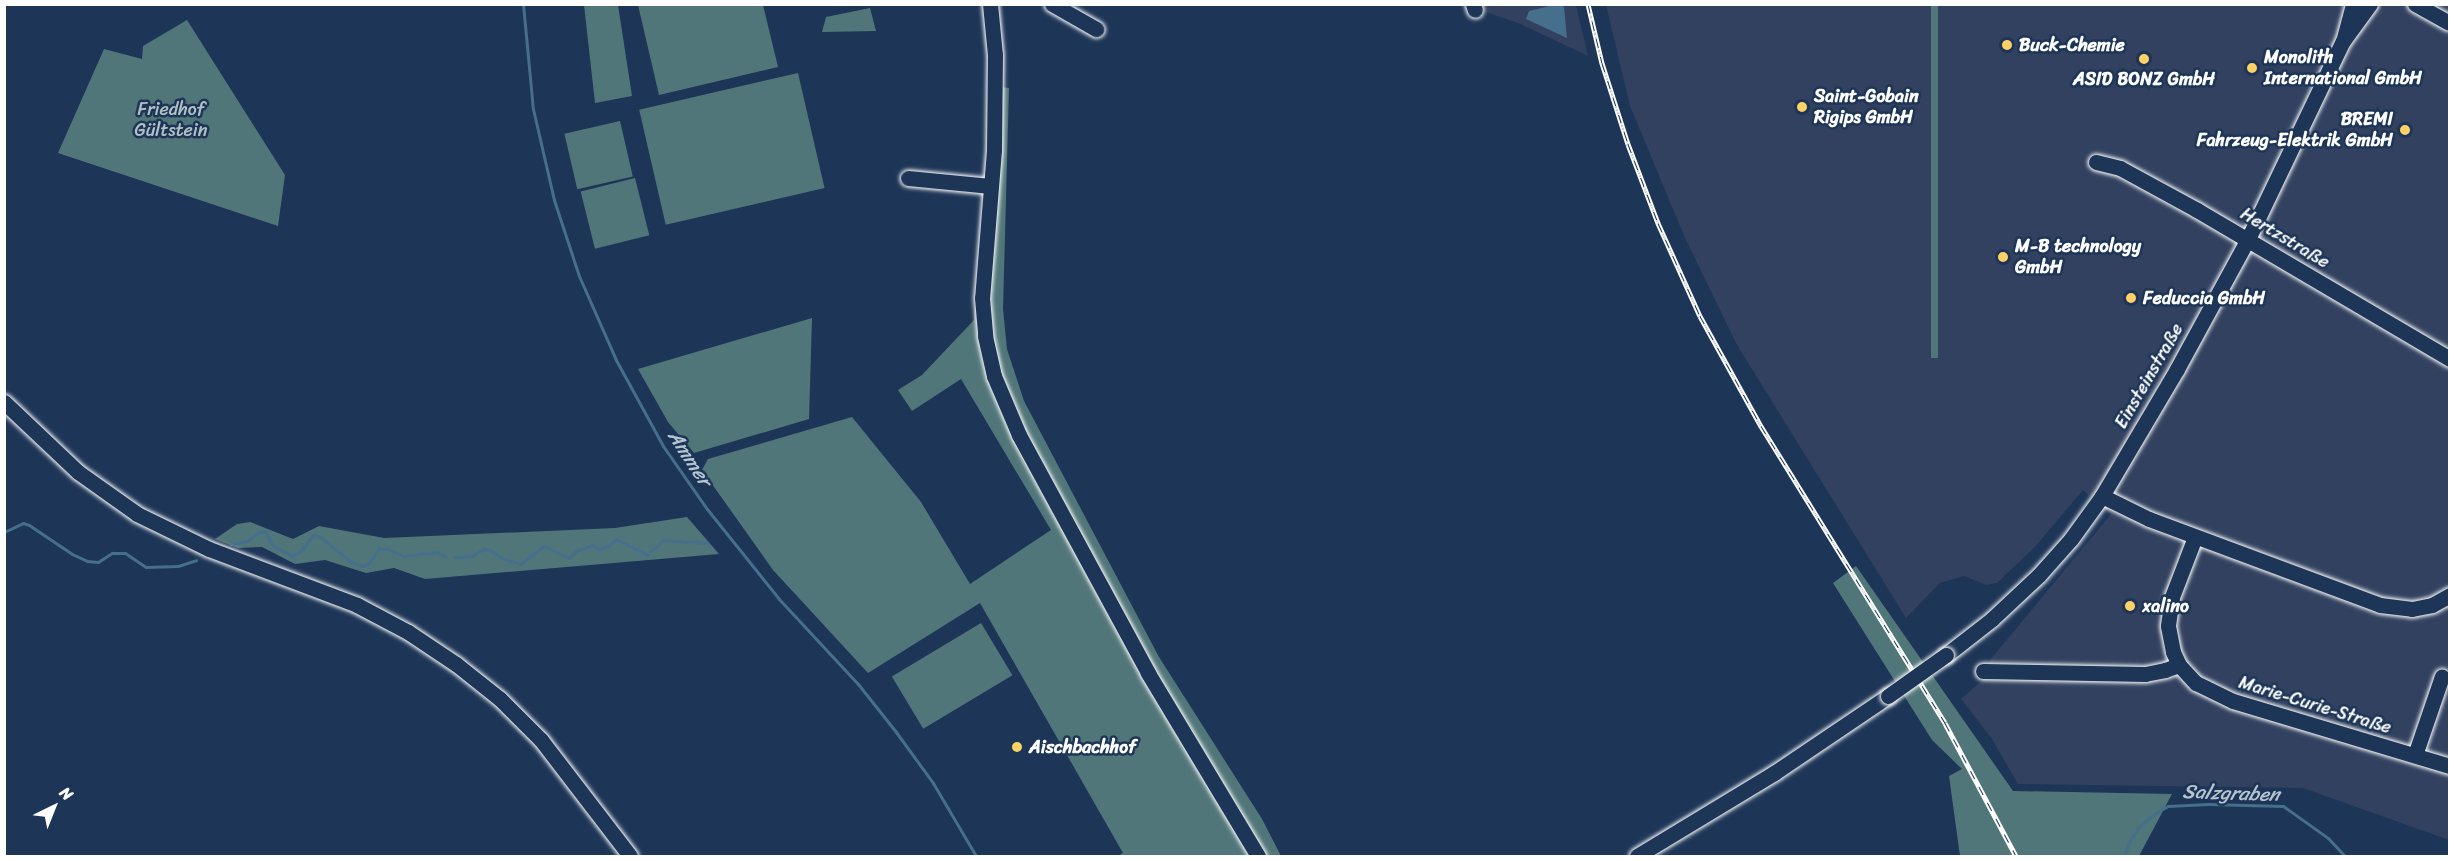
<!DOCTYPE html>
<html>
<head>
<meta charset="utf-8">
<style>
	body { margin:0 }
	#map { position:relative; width:2454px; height:861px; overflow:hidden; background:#1d3557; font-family:Sriracha,sans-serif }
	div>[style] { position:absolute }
	.built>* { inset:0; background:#31415f }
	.green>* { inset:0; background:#517679; transform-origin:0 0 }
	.water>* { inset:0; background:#456f8c }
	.stream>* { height:3px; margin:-1.5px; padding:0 1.5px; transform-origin:1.5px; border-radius:1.5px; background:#456f8c }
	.roads { filter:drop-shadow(0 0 2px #fff) drop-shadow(0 0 2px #fff) }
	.minor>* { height:15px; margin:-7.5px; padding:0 7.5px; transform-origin:7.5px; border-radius:7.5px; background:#1d3557 }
	.rail>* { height:5px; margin-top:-2.5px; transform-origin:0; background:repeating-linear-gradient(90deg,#1d3557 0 9px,#fff 0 18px); box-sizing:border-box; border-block:2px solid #fff }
	.bridges { filter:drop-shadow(0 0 2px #fff) drop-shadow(0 0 2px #fff) }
	.minor-bridge>* { height:15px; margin:-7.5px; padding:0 7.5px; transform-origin:7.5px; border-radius:7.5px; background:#1d3557 }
	.dots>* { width:16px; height:16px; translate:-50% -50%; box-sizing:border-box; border:3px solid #1d3557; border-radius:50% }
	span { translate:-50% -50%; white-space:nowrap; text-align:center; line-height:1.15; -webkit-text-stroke:5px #1d3557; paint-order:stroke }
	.poi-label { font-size:18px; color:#fff; font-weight:700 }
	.left { translate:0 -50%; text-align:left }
	.right { translate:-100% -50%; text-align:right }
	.park-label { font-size:18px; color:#b1c1c3 }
	.street-label { font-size:18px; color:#fff }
	.water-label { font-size:20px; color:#b5c5d1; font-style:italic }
	.frame { position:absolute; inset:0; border:6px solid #fff; pointer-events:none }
	.north { position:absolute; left:24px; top:777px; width:60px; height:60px; -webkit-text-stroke:4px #1d3557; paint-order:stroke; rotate:43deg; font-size:16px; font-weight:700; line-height:24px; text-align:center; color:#fff }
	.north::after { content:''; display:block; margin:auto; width:21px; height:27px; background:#fff; clip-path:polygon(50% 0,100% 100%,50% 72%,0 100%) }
</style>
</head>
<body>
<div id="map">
	<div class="built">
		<div style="clip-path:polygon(1479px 5px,1576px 5px,1588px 56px,1518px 23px,1480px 10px)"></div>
		<div style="clip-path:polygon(1606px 5px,2449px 5px,2449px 840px,2303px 788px,2018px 784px,1992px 739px,1961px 699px,1985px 678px,1990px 660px,2111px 514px,2083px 490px,2034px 548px,1997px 583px,1986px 585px,1964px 576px,1940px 583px,1906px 618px,1737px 345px,1685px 238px,1630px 106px)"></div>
	</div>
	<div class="green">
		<div style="clip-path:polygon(584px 5px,618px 5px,632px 96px,595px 103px)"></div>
		<div style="clip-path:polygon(638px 5px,763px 5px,778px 67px,659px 95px)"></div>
		<div style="left:1931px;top:5px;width:7px;height:353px"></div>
		<div style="clip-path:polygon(870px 8px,876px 31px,822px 32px,826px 17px)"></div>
		<div style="clip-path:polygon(187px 20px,285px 175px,278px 226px,58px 153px,104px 49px,142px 59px,143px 46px)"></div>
		<div style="left:798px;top:73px;width:118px;height:163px;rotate:77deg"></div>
		<div style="clip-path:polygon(992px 86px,1009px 88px,1003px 309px,1007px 349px,1024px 401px,1159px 657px,1262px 819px,1281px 856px,1118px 856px,1123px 853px,980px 603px,868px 673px,773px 570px,702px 470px,708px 459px,852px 417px,921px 502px,970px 584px,1051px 530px,961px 379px,912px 411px,898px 390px,922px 375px,974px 320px)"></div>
		<div style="left:620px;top:121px;width:57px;height:57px;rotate:77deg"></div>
		<div style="left:635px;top:178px;width:59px;height:56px;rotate:76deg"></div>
		<div style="clip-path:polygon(812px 318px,809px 419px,694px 453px,668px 422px,638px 369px)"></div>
		<div style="clip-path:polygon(687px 517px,719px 554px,425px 579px,394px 568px,366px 573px,325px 560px,295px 564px,262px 547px,238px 548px,215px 539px,237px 524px,250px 522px,293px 539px,319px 526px,384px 538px,615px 528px)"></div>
		<div style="clip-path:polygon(1856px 566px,2013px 791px,2172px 794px,2139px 856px,1960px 856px,1949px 776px,1962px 769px,1932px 740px,1833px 583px)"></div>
		<div style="left:981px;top:623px;width:61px;height:104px;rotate:59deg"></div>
	</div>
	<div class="water">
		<div style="clip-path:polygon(1558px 4px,1564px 7px,1567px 38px,1526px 19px,1529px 11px)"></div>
	</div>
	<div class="stream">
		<div style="left:523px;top:4px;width:105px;rotate:84.6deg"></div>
		<div style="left:533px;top:109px;width:93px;rotate:77deg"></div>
		<div style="left:554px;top:200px;width:80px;rotate:71.8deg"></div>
		<div style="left:579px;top:276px;width:92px;rotate:66.2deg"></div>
		<div style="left:616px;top:360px;width:98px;rotate:61.3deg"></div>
		<div style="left:663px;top:446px;width:77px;rotate:55.1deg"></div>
		<div style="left:707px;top:509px;width:115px;rotate:51.3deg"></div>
		<div style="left:779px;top:599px;width:116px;rotate:47.1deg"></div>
		<div style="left:858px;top:684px;width:61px;rotate:51.6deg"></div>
		<div style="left:896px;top:732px;width:63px;rotate:54deg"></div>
		<div style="left:933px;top:783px;width:85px;rotate:59.5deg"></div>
		<div style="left:4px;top:532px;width:21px;rotate:-25deg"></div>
		<div style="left:23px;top:523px;width:6px;rotate:18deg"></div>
		<div style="left:29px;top:525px;width:52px;rotate:34deg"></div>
		<div style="left:72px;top:554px;width:17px;rotate:25deg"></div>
		<div style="left:87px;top:561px;width:11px;rotate:5deg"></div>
		<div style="left:98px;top:562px;width:17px;rotate:-33deg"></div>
		<div style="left:112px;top:553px;width:13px"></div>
		<div style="left:125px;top:553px;width:25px;rotate:34deg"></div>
		<div style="left:146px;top:567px;width:32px;rotate:-2deg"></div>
		<div style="left:178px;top:566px;width:19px;rotate:-18deg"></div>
		<div style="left:231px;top:544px;width:16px;rotate:-11deg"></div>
		<div style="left:247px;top:541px;width:15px;rotate:-37deg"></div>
		<div style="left:259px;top:532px;width:6px;rotate:-9deg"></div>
		<div style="left:265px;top:531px;width:16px;rotate:63deg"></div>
		<div style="left:272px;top:545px;width:23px;rotate:29deg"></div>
		<div style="left:292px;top:556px;width:10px;rotate:-29deg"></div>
		<div style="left:301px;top:551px;width:20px;rotate:-53deg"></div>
		<div style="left:313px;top:535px;width:7px;rotate:16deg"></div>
		<div style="left:320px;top:537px;width:40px;rotate:39deg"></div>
		<div style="left:351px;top:562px;width:12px;rotate:20deg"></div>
		<div style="left:362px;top:566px;width:6px;rotate:-18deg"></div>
		<div style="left:368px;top:564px;width:19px;rotate:-54deg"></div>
		<div style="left:379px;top:549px;width:9px"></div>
		<div style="left:388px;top:549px;width:17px;rotate:25deg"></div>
		<div style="left:403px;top:556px;width:34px;rotate:-7deg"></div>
		<div style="left:437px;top:552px;width:10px;rotate:29deg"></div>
		<div style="left:455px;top:557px;width:17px;rotate:-3deg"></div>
		<div style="left:472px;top:556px;width:13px;rotate:-32deg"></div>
		<div style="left:483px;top:549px;width:7px;rotate:8deg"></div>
		<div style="left:490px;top:550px;width:14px;rotate:34deg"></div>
		<div style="left:502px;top:558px;width:19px;rotate:18deg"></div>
		<div style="left:520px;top:564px;width:30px;rotate:-37deg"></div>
		<div style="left:544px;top:546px;width:28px;rotate:26deg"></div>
		<div style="left:569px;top:558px;width:10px;rotate:-45deg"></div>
		<div style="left:576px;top:551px;width:17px;rotate:-21deg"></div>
		<div style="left:592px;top:545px;width:8px;rotate:30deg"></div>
		<div style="left:599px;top:549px;width:9px;rotate:-18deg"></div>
		<div style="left:608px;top:546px;width:11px;rotate:-41deg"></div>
		<div style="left:616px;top:539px;width:35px;rotate:27deg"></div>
		<div style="left:647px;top:555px;width:22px;rotate:-43deg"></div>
		<div style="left:663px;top:540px;width:45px;rotate:3.8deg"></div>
		<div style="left:2124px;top:856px;width:17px;rotate:-69deg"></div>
		<div style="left:2130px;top:840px;width:16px;rotate:-55deg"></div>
		<div style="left:2139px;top:827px;width:20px;rotate:-41deg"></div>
		<div style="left:2154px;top:814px;width:16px;rotate:-30deg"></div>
		<div style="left:2168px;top:806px;width:40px;rotate:-2.9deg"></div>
		<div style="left:2208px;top:804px;width:75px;rotate:1.5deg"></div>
		<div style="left:2283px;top:806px;width:55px;rotate:35.4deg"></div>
		<div style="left:2328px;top:838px;width:25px;rotate:47deg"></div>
	</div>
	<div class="roads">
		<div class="minor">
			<div style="left:990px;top:4px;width:51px;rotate:84.4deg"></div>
			<div style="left:995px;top:55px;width:95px;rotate:90.6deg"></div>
			<div style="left:994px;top:150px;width:148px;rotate:94.6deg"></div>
			<div style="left:982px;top:298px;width:38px;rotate:85deg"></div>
			<div style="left:985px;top:336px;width:41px;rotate:77.3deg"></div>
			<div style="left:994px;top:376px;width:64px;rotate:67deg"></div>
			<div style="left:1019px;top:435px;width:271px;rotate:61.5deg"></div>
			<div style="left:1148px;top:673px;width:214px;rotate:59deg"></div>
			<div style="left:1052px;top:4px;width:51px;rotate:29.6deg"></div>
			<div style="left:1473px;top:4px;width:6px;rotate:72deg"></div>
			<div style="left:2415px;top:4px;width:38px;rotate:29deg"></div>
			<div style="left:2344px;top:38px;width:35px;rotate:-75deg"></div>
			<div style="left:2096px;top:162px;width:25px;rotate:14deg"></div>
			<div style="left:2120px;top:168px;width:88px;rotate:28.6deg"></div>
			<div style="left:2197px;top:210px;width:294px;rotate:30.5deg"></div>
			<div style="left:908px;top:178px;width:83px;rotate:5.5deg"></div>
			<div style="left:4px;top:402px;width:102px;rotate:43.4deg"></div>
			<div style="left:78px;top:472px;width:72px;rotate:35.4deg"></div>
			<div style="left:137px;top:514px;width:80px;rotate:25.9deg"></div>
			<div style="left:209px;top:549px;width:158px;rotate:20.7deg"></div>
			<div style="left:357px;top:605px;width:58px;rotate:27.9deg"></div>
			<div style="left:408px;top:632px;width:58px;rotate:33.7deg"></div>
			<div style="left:456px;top:664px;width:56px;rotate:38.5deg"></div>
			<div style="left:500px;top:699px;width:58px;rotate:45deg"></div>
			<div style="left:541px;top:740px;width:146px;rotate:52.5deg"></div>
			<div style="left:2102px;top:496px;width:52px;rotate:26.1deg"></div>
			<div style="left:2149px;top:519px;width:246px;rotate:20.4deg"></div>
			<div style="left:2380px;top:605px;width:32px;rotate:7deg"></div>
			<div style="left:2412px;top:609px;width:20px;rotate:-11deg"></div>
			<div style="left:2432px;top:605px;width:21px;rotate:-29deg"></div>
			<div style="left:2195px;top:537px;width:64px;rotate:111deg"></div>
			<div style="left:2172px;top:597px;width:29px;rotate:98deg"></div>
			<div style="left:2168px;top:626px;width:26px;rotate:79deg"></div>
			<div style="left:2173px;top:652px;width:14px;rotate:65deg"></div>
			<div style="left:2179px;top:665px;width:25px;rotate:47deg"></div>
			<div style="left:2196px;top:683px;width:41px;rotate:25.9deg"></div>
			<div style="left:2233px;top:701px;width:227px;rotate:16.7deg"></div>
			<div style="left:1946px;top:655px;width:58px;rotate:-38deg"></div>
			<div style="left:1992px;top:619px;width:64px;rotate:-43.1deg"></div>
			<div style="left:2039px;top:575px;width:48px;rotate:-48.4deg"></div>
			<div style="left:2071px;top:539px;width:53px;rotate:-54.2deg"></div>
			<div style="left:2102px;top:496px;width:147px;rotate:-59.4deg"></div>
			<div style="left:2177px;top:369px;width:148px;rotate:-61.4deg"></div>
			<div style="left:2248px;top:239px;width:220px;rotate:-64.4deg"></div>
			<div style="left:2343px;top:41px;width:46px;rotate:-53.9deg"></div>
			<div style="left:1983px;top:671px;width:162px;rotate:1.1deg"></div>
			<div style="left:2145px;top:674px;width:20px;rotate:-11deg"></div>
			<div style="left:2165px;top:670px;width:15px;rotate:-20deg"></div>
			<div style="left:2415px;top:755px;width:83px;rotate:-71.1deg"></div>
			<div style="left:1637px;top:856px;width:160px;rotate:-31.2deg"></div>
			<div style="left:1774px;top:773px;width:138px;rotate:-34deg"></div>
		</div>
	</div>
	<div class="rail">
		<div style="left:1588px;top:4px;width:61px;rotate:76.7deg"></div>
		<div style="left:1602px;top:63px;width:85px;rotate:72.2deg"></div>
		<div style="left:1628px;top:144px;width:85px;rotate:69.2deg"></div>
		<div style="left:1658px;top:223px;width:102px;rotate:65.7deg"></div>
		<div style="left:1700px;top:316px;width:126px;rotate:61deg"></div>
		<div style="left:1761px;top:426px;width:349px;rotate:58.2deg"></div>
		<div style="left:1945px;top:723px;width:151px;rotate:61.9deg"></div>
	</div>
	<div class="bridges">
		<div class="minor-bridge">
			<div style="left:1888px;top:696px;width:71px;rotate:-35.3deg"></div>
		</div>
	</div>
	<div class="dots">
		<div style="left:2007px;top:45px;background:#ffd166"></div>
		<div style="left:2144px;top:59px;background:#ffd166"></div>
		<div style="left:2252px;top:68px;background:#ffd166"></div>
		<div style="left:1802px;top:107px;background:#ffd166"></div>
		<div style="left:2405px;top:130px;background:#ffd166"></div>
		<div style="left:2003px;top:257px;background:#ffd166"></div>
		<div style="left:2131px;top:298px;background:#ffd166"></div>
		<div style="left:2130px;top:606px;background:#ffd166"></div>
		<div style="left:1017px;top:747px;background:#ffd166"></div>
	</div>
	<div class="poi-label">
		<span class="left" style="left:2019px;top:45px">Buck-Chemie</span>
		<span class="left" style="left:2264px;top:68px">Monolith<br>International GmbH</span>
		<span style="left:2144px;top:79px">ASID BONZ GmbH</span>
		<span class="left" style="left:1814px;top:107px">Saint-Gobain<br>Rigips GmbH</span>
		<span class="right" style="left:2393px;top:130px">BREMI<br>Fahrzeug-Elektrik GmbH</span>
		<span class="left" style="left:2015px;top:257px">M-B technology<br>GmbH</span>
		<span class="left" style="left:2143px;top:298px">Feduccia GmbH</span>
		<span class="left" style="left:2142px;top:606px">xalino</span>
		<span class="left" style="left:1029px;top:747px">Aischbachhof</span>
	</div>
	<div class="park-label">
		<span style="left:171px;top:120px">Friedhof<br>Gültstein</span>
	</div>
	<div class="street-label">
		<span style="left:2285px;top:238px;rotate:31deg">Hertzstraße</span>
		<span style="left:2149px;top:376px;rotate:-60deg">Einsteinstraße</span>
		<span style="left:2315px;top:705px;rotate:17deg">Marie-Curie-Straße</span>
	</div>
	<div class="water-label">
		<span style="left:690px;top:458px;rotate:57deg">Ammer</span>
		<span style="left:2231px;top:793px;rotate:2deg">Salzgraben</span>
	</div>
	<div class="frame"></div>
	<div class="north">N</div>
</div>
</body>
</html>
